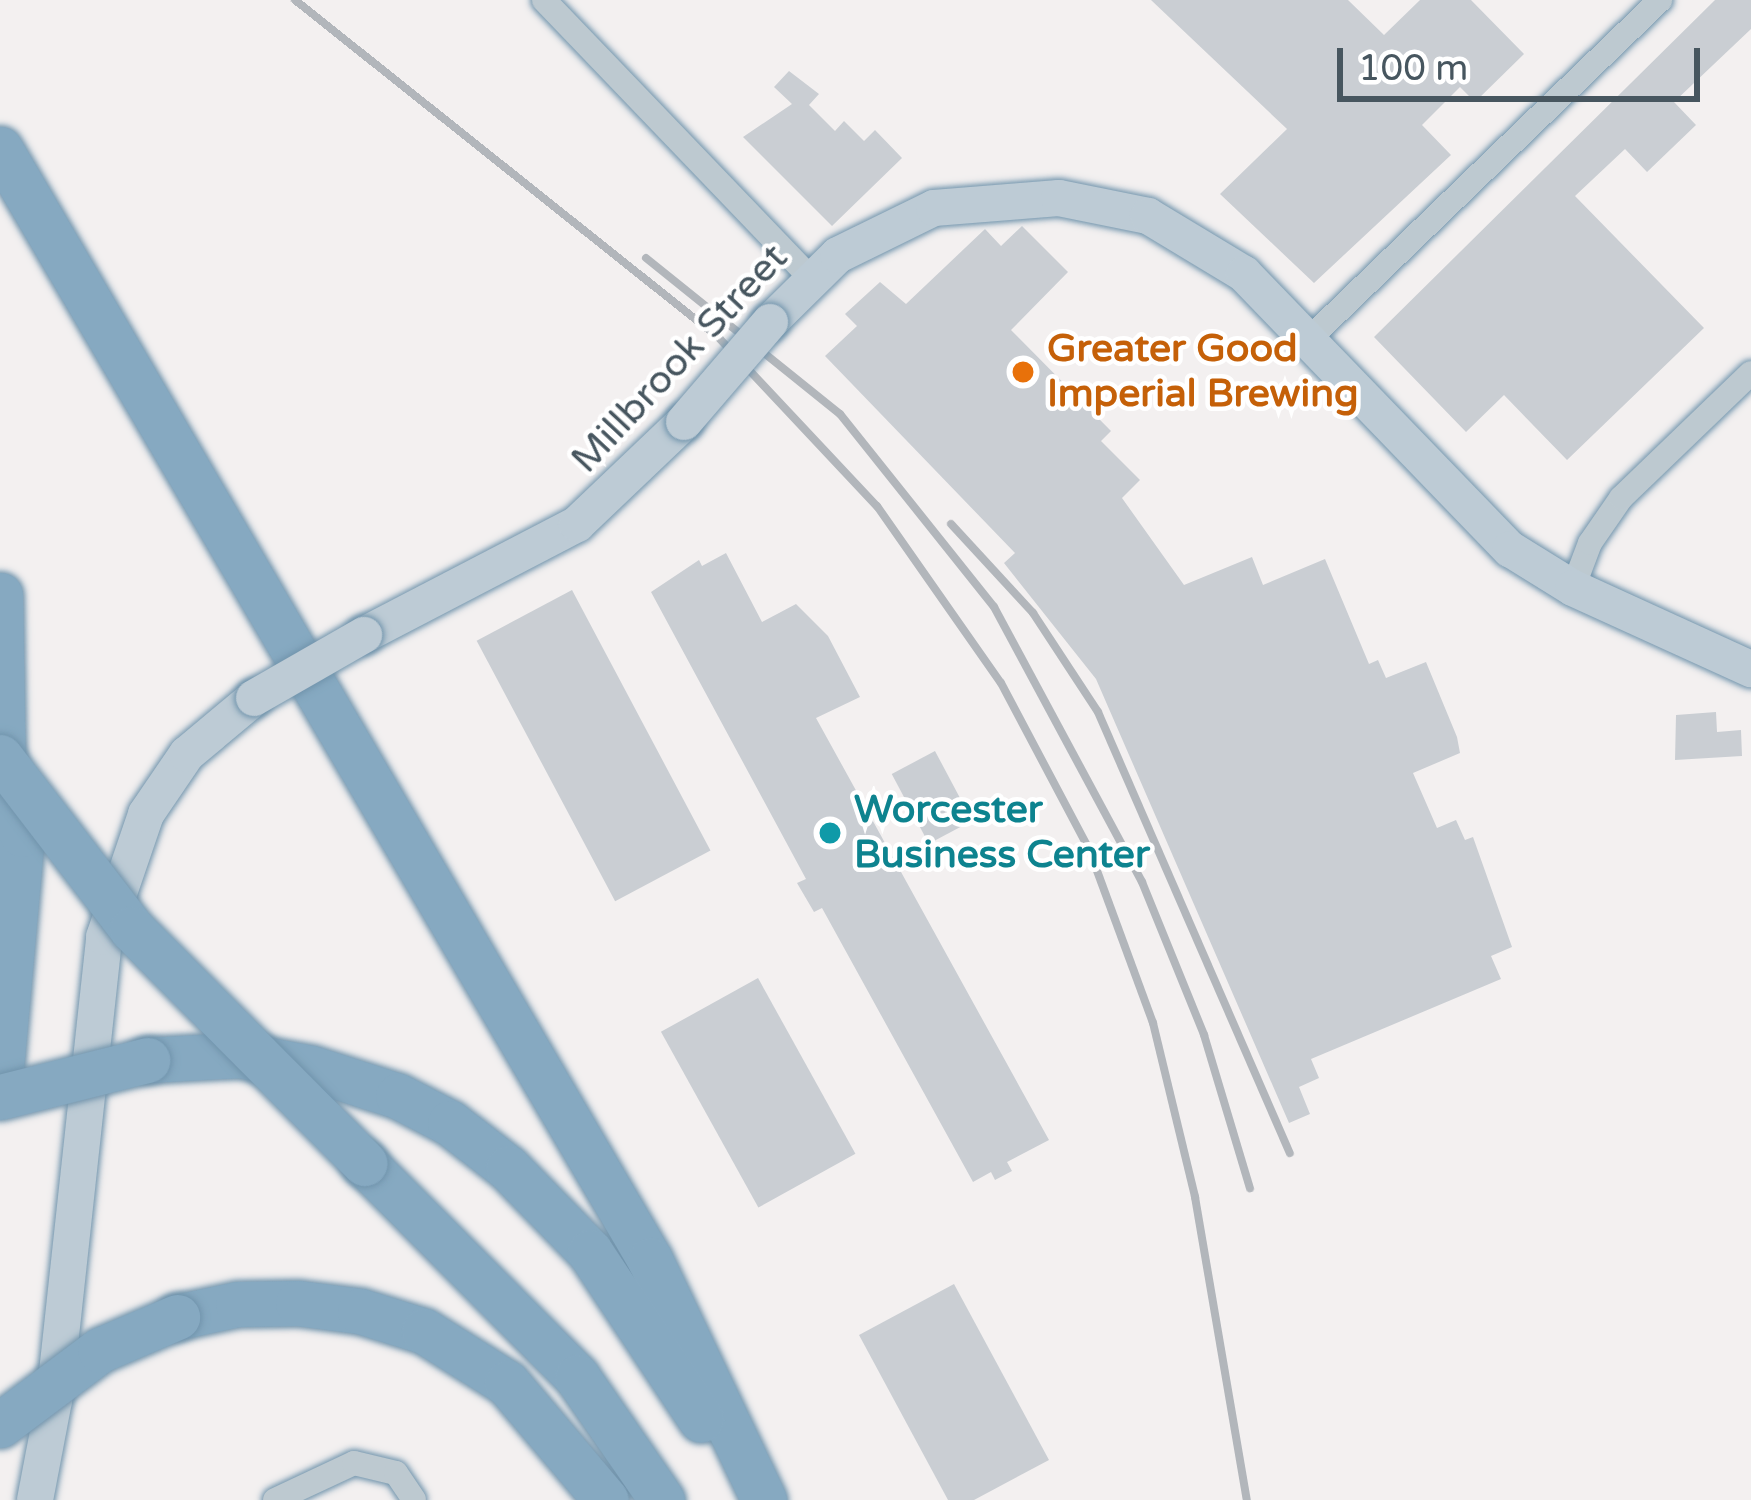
<!DOCTYPE html>
<html>
<head>
<meta charset="utf-8">
<style>
	body { margin:0 }
	#map { position:relative; width:1751px; height:1500px; overflow:hidden; background:#f3f0f0; font-family:"Varela Round",sans-serif }
	div>[style] { position:absolute }
	.building>* { inset:0; background:#caced3; transform-origin:0 0 }
	.roads { filter:drop-shadow(0 0 3px #7194ac) drop-shadow(0 0 3px #7194ac) }
	.street>* { height:24px; margin:-12px; padding:0 12px; transform-origin:12px; border-radius:12px; background:#bdc9d0 }
	.secondary>* { height:36px; margin:-18px; padding:0 18px; transform-origin:18px; border-radius:18px; background:#bdcbd5 }
	.highway>* { height:45px; margin:-22.5px; padding:0 22.5px; transform-origin:22.5px; border-radius:22.5px; background:#86a9c1 }
	.rail>* { height:8px; margin:-4px; padding:0 4px; transform-origin:4px; border-radius:4px; background:#b2b6bb }
	.bridges { filter:drop-shadow(0 0 3px #7194ac) drop-shadow(0 0 3px #7194ac) }
	.secondary-bridge>* { height:36px; margin:-18px; padding:0 18px; transform-origin:18px; border-radius:18px; background:#bdcbd5 }
	.highway-bridge>* { height:45px; margin:-22.5px; padding:0 22.5px; transform-origin:22.5px; border-radius:22.5px; background:#86a9c1 }
	.dots>* { width:33px; height:33px; translate:-50% -50%; box-sizing:border-box; border:6px solid #fff; border-radius:50% }
	span { translate:-50% -50%; white-space:nowrap; text-align:center; line-height:1.15; -webkit-text-stroke:9px #fff; paint-order:stroke }
	.food-label { font-size:39px; color:#c56008; font-weight:700 }
	.left { translate:0 -50%; text-align:left }
	.street-label { font-size:39px; color:#47565f }
	.culture-label { font-size:39px; color:#0d838f; font-weight:700 }
	.scale { position:absolute; left:1337px; top:48px; width:363px; height:54px; box-sizing:border-box; border:6px solid #47565f; border-top:0; padding-left:15px; font-size:36px; line-height:42px; white-space:nowrap; color:#47565f; -webkit-text-stroke:9px #fff; paint-order:stroke }
</style>
</head>
<body>
<div id="map">
	<div class="building">
		<div style="clip-path:polygon(1151px 0,1348px 0,1384px 35px,1420px 0,1471px 0,1524px 54px,1475px 102px,1460px 87px,1422px 125px,1451px 155px,1314px 283px,1220px 194px,1287px 129px)"></div>
		<div style="clip-path:polygon(1715px 0,1751px 0,1751px 29px,1674px 102px,1696px 125px,1647px 172px,1625px 149px,1575px 196px,1704px 328px,1567px 460px,1504px 395px,1466px 432px,1374px 337px)"></div>
		<div style="clip-path:polygon(789px 71px,819px 94px,809px 105px,835px 131px,844px 121px,864px 141px,875px 130px,902px 158px,832px 226px,743px 137px,792px 104px,774px 87px)"></div>
		<div style="clip-path:polygon(1022px 226px,1068px 272px,1011px 330px,1111px 431px,1101px 441px,1140px 480px,1122px 498px,1184px 585px,1252px 557px,1263px 585px,1325px 559px,1369px 664px,1378px 660px,1386px 678px,1426px 662px,1457px 737px,1460px 753px,1413px 773px,1437px 828px,1456px 820px,1465px 840px,1473px 837px,1512px 947px,1491px 956px,1501px 979px,1311px 1059px,1319px 1078px,1299px 1087px,1310px 1114px,1289px 1123px,1096px 679px,1004px 563px,1015px 553px,825px 356px,857px 326px,845px 314px,880px 282px,906px 304px,985px 229px,1001px 246px)"></div>
		<div style="clip-path:polygon(726px 553px,762px 622px,796px 604px,828px 636px,860px 697px,816px 718px,1049px 1140px,1007px 1162px,1012px 1171px,995px 1180px,991px 1172px,973px 1182px,822px 908px,814px 912px,797px 883px,806px 879px,651px 592px,699px 560px,702px 566px)"></div>
		<div style="left:572px;top:590px;width:295px;height:108px;rotate:62deg"></div>
		<div style="clip-path:polygon(1716px 712px,1717px 732px,1741px 730px,1742px 756px,1675px 760px,1676px 715px)"></div>
		<div style="left:935px;top:751px;width:79px;height:49px;rotate:62deg"></div>
		<div style="left:758px;top:978px;width:201px;height:111px;rotate:61deg"></div>
		<div style="clip-path:polygon(954px 1284px,1049px 1460px,974px 1500px,948px 1500px,859px 1335px)"></div>
	</div>
	<div class="roads">
		<div class="street">
			<div style="left:544px;top:0;width:384px;rotate:46.2deg"></div>
			<div style="left:1307px;top:341px;width:491px;rotate:-44deg"></div>
			<div style="left:1573px;top:588px;width:48px;rotate:-69.3deg"></div>
			<div style="left:1590px;top:543px;width:55px;rotate:-55.4deg"></div>
			<div style="left:1621px;top:498px;width:180px;rotate:-43.9deg"></div>
			<div style="left:275px;top:1500px;width:87px;rotate:-25.1deg"></div>
			<div style="left:354px;top:1463px;width:43px;rotate:13.4deg"></div>
			<div style="left:396px;top:1473px;width:32px;rotate:56deg"></div>
		</div>
		<div class="secondary">
			<div style="left:770px;top:322px;width:95px;rotate:-44.6deg"></div>
			<div style="left:838px;top:255px;width:107px;rotate:-26.1deg"></div>
			<div style="left:934px;top:208px;width:125px;rotate:-4.6deg"></div>
			<div style="left:1059px;top:198px;width:91px;rotate:11.4deg"></div>
			<div style="left:1148px;top:216px;width:112px;rotate:31.1deg"></div>
			<div style="left:1244px;top:274px;width:383px;rotate:46deg"></div>
			<div style="left:1510px;top:549px;width:74px;rotate:31.8deg"></div>
			<div style="left:1573px;top:588px;width:196px;rotate:24.5deg"></div>
			<div style="left:364px;top:635px;width:240px;rotate:-27.5deg"></div>
			<div style="left:577px;top:524px;width:148px;rotate:-43.6deg"></div>
			<div style="left:35px;top:1500px;width:102px;rotate:-79.2deg"></div>
			<div style="left:54px;top:1400px;width:466px;rotate:-83.8deg"></div>
			<div style="left:104px;top:937px;width:130px;rotate:-71.1deg"></div>
			<div style="left:146px;top:814px;width:73px;rotate:-55.7deg"></div>
			<div style="left:187px;top:754px;width:87px;rotate:-39.9deg"></div>
		</div>
		<div class="highway">
			<div style="left:0;top:149px;width:1287px;rotate:59.67deg"></div>
			<div style="left:650px;top:1260px;width:266px;rotate:64.6deg"></div>
			<div style="left:0;top:595px;width:200px;rotate:89.1deg"></div>
			<div style="left:147px;top:1060px;width:93px;rotate:-3.1deg"></div>
			<div style="left:240px;top:1055px;width:72px;rotate:10.4deg"></div>
			<div style="left:311px;top:1068px;width:91px;rotate:17.8deg"></div>
			<div style="left:398px;top:1096px;width:59px;rotate:27.4deg"></div>
			<div style="left:450px;top:1123px;width:73px;rotate:37.8deg"></div>
			<div style="left:508px;top:1168px;width:117px;rotate:45.7deg"></div>
			<div style="left:590px;top:1252px;width:201px;rotate:56.5deg"></div>
			<div style="left:0;top:1079px;width:246px;rotate:-84.9deg"></div>
			<div style="left:22px;top:834px;width:61px;rotate:-107.2deg"></div>
			<div style="left:364px;top:1163px;width:302px;rotate:45.1deg"></div>
			<div style="left:577px;top:1377px;width:150px;rotate:55.4deg"></div>
			<div style="left:177px;top:1317px;width:62px;rotate:-12deg"></div>
			<div style="left:238px;top:1304px;width:60px;rotate:-1deg"></div>
			<div style="left:298px;top:1303px;width:63px;rotate:7.4deg"></div>
			<div style="left:360px;top:1311px;width:67px;rotate:17.4deg"></div>
			<div style="left:424px;top:1331px;width:98px;rotate:32.1deg"></div>
			<div style="left:507px;top:1383px;width:153px;rotate:49.8deg"></div>
		</div>
	</div>
	<div class="rail">
		<div style="left:295px;top:0;width:542px;rotate:38.56deg"></div>
		<div style="left:719px;top:338px;width:231px;rotate:46.8deg"></div>
		<div style="left:877px;top:506px;width:216px;rotate:55deg"></div>
		<div style="left:1001px;top:683px;width:188px;rotate:62.1deg"></div>
		<div style="left:1089px;top:849px;width:185px;rotate:69.8deg"></div>
		<div style="left:1153px;top:1023px;width:179px;rotate:76.4deg"></div>
		<div style="left:1195px;top:1197px;width:307px;rotate:80.3deg"></div>
		<div style="left:646px;top:258px;width:249px;rotate:38.8deg"></div>
		<div style="left:840px;top:414px;width:247px;rotate:51.4deg"></div>
		<div style="left:994px;top:607px;width:312px;rotate:61.7deg"></div>
		<div style="left:1142px;top:882px;width:165px;rotate:67.9deg"></div>
		<div style="left:1204px;top:1035px;width:160px;rotate:73.3deg"></div>
		<div style="left:951px;top:524px;width:121px;rotate:47.3deg"></div>
		<div style="left:1033px;top:613px;width:118px;rotate:56.7deg"></div>
		<div style="left:1098px;top:712px;width:481px;rotate:66.5deg"></div>
	</div>
	<div class="bridges">
		<div class="secondary-bridge">
			<div style="left:684px;top:422px;width:132px;rotate:-49.3deg"></div>
			<div style="left:254px;top:698px;width:127px;rotate:-29.8deg"></div>
		</div>
		<div class="highway-bridge">
			<div style="left:0;top:757px;width:217px;rotate:52.5deg"></div>
			<div style="left:132px;top:929px;width:330px;rotate:45.2deg"></div>
			<div style="left:0;top:1097px;width:152px;rotate:-14.1deg"></div>
			<div style="left:0;top:1425px;width:125px;rotate:-36.9deg"></div>
			<div style="left:100px;top:1350px;width:84px;rotate:-23.2deg"></div>
		</div>
	</div>
	<div class="dots">
		<div style="left:1023px;top:372px;background:#e8710a"></div>
		<div style="left:830px;top:833px;background:#0f9aa8"></div>
	</div>
	<div class="food-label">
		<span class="left" style="left:1047px;top:372px">Greater Good<br>Imperial Brewing</span>
	</div>
	<div class="street-label">
		<span style="left:680px;top:359px;rotate:-47deg">Millbrook Street</span>
	</div>
	<div class="culture-label">
		<span class="left" style="left:854px;top:833px">Worcester<br>Business Center</span>
	</div>
	<div class="scale">100 m</div>
</div>
</body>
</html>
